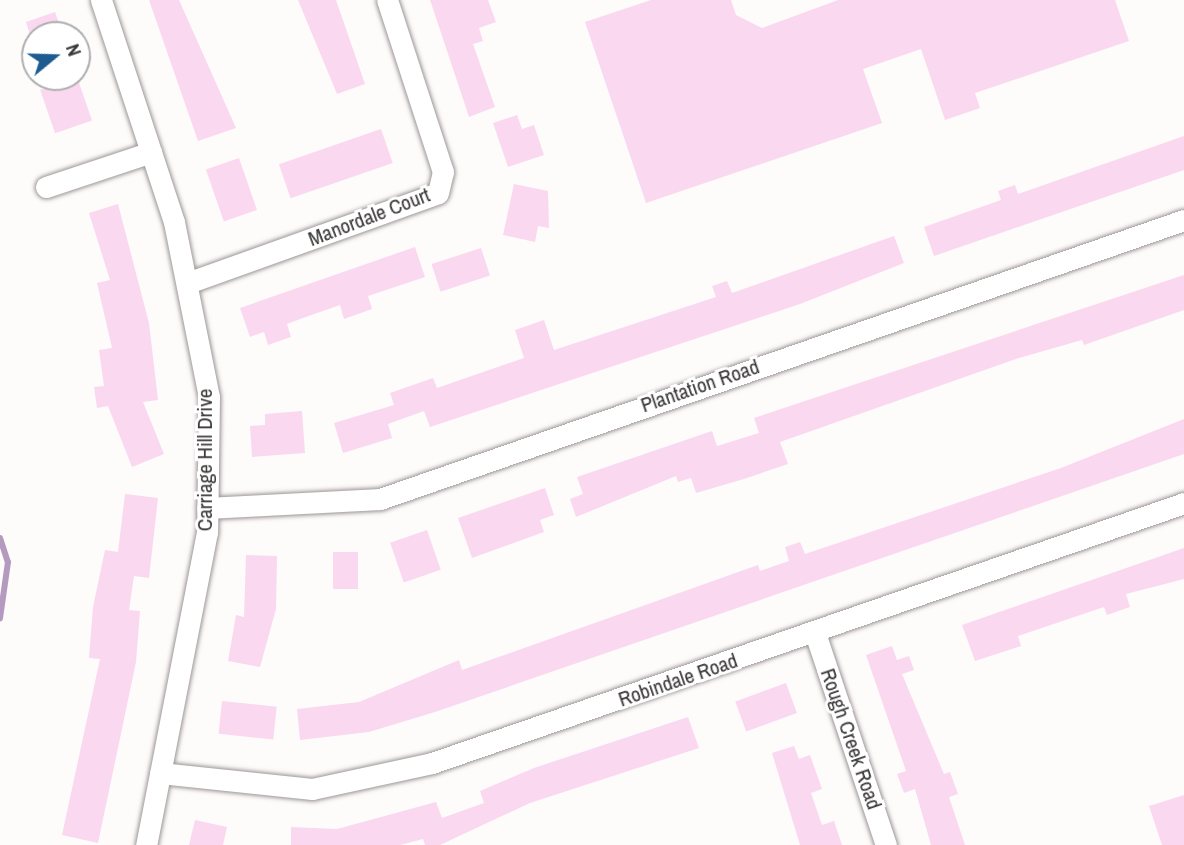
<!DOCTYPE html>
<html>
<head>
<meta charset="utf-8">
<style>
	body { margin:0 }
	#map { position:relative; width:1184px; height:845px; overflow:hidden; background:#fefbfb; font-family:"Archivo Narrow",sans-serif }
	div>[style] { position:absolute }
	.stream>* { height:6px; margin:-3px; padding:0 3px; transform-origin:3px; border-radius:3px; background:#b39abe }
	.building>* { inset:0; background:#fad8ef; transform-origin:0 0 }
	.roads { filter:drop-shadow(0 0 2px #9d9697) drop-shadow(0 0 2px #9d9697) }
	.minor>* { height:21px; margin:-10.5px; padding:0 10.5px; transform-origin:10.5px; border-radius:10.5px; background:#fff }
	span { translate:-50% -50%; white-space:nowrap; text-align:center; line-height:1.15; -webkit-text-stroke:6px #fff; paint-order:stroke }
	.street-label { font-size:21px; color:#3a3738 }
	.north { position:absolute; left:21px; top:21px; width:70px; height:70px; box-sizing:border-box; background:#fff; border:2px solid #b0afaf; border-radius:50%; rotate:71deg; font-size:19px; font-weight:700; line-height:28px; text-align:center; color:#3a3738 }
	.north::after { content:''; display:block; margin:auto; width:24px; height:32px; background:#1d5b91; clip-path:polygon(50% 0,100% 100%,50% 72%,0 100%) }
</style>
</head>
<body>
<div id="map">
	<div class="stream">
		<div style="left:0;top:538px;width:25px;rotate:72deg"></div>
		<div style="left:8px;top:562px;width:57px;rotate:98.1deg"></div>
	</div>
	<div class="building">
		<div style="clip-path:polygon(149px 0,179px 0,236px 128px,198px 141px)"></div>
		<div style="clip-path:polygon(298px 0,336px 0,365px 84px,337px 94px)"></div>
		<div style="clip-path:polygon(430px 0,488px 0,496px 22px,479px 28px,483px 41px,473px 44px,495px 107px,469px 117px)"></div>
		<div style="clip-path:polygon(651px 0,731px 0,736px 15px,762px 28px,838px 0,1115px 0,1129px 41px,975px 93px,980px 108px,945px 120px,921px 49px,863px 69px,882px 123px,646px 203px,585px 22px)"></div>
		<div style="clip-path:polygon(55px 12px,63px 35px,30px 35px,26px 22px)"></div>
		<div style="left:77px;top:77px;width:46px;height:39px;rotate:71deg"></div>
		<div style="clip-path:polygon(517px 115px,522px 129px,534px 125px,544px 155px,508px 167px,493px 123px)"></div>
		<div style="left:381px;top:129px;width:36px;height:108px;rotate:71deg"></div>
		<div style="clip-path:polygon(1184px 136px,1184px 170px,934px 256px,924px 227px,1001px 200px,998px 191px,1015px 185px,1018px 194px)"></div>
		<div style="left:239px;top:158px;width:55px;height:35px;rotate:71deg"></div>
		<div style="clip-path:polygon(514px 184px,548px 191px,549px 228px,538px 226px,535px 242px,503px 235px)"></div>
		<div style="clip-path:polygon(118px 204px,149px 323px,158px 400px,143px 402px,164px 454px,132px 467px,108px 406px,97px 408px,94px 387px,104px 386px,99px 350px,112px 348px,97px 283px,110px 280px,89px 213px)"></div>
		<div style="clip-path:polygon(894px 236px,904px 263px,800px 304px,430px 427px,424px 411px,388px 424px,392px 438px,343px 453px,334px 423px,394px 405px,390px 393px,433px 378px,437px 388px,524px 358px,515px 330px,544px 320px,554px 350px,716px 297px,712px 286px,727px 281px,732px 293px)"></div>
		<div style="clip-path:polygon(415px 247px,425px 277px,368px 296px,372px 309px,344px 319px,340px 305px,303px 318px,287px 324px,291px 337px,268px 345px,264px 332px,250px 337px,240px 308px)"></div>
		<div style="left:481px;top:248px;width:29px;height:52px;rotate:72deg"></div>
		<div style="clip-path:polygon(1184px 275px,1184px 310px,1084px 345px,1082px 340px,1019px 358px,780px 442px,788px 464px,744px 479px,696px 493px,691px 478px,678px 482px,676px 476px,576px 517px,570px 499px,583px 494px,577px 477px,712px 431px,717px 446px,759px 433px,754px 418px)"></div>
		<div style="clip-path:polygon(302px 411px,305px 453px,252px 457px,250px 426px,265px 425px,265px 414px)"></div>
		<div style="clip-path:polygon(1184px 419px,1184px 454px,435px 712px,369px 732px,300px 740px,297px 709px,359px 702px,459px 660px,462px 670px,758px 565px,760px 571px,789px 561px,785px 547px,800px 542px,805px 554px,1061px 468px)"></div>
		<div style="clip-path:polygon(545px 488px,554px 515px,540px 520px,544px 532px,472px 558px,458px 518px)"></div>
		<div style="clip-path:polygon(125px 494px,158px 498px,149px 578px,134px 576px,129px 610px,140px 611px,136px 662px,98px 843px,62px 835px,100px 659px,89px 658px,93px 607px,105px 550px,118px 552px)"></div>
		<div style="left:427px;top:530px;width:42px;height:39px;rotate:71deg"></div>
		<div style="clip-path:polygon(1184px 548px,1184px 579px,1126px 594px,1130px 607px,1107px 615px,1104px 607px,1018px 636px,1021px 646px,975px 661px,962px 625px)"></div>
		<div style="left:333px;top:552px;width:25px;height:37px"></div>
		<div style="clip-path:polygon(246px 555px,277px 556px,276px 609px,260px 667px,228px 661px,236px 615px,244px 617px)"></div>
		<div style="clip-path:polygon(892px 646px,897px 660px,909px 656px,914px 670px,902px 674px,944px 774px,950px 772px,958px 794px,949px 797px,965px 845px,931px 845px,915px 789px,904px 793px,897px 774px,906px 771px,866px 655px)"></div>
		<div style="left:786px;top:683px;width:32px;height:54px;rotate:70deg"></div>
		<div style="left:222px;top:701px;width:55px;height:33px;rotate:6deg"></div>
		<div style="clip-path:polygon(688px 717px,699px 748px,530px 803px,440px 845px,425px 845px,423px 839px,400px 845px,291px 845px,291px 827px,337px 829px,436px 802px,442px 818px,484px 803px,480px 791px,534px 768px)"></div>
		<div style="clip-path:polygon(794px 746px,799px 759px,810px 755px,822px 789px,811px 793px,822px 825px,834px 821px,842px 845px,800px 845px,772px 753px)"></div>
		<div style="clip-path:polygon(1184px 795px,1184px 845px,1162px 845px,1149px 806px)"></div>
		<div style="clip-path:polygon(195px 820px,227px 827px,223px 845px,189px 845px)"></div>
	</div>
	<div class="roads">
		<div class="minor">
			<div style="left:101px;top:0;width:234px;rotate:71.8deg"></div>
			<div style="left:174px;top:222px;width:178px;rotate:78.7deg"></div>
			<div style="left:209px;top:397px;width:135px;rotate:90.8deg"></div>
			<div style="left:207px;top:532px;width:319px;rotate:101deg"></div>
			<div style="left:46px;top:187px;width:111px;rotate:-18.4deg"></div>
			<div style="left:190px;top:282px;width:263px;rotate:-19.7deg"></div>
			<div style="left:438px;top:193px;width:22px;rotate:-77deg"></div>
			<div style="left:443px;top:172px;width:181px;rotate:-108deg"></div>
			<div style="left:207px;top:508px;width:173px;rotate:-3deg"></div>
			<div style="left:380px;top:499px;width:851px;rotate:-19.14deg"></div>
			<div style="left:815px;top:633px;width:224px;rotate:71.5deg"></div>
			<div style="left:160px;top:773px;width:153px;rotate:6deg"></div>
			<div style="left:312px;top:789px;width:123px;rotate:-12.2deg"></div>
			<div style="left:432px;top:763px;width:796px;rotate:-19.07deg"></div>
		</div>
	</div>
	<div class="street-label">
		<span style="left:369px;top:217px;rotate:-21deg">Manordale Court</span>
		<span style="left:700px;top:386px;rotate:-19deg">Plantation Road</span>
		<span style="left:205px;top:460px;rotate:-90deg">Carriage Hill Drive</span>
		<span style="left:678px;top:680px;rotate:-19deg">Robindale Road</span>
		<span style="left:851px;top:739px;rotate:71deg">Rough Creek Road</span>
	</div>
	<div class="north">N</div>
</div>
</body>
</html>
